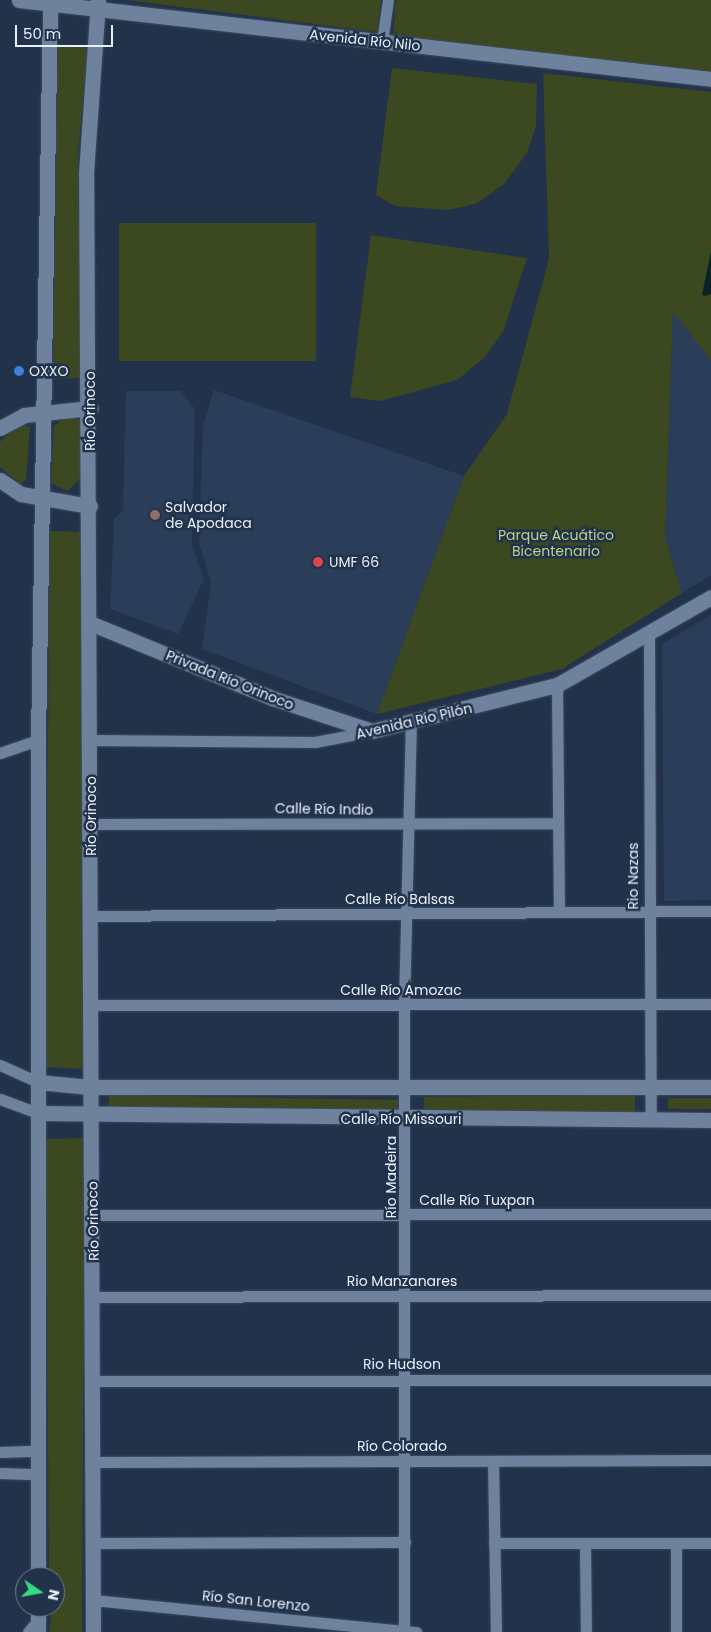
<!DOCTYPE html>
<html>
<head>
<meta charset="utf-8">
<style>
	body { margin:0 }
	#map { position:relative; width:711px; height:1632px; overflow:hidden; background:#22324a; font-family:Poppins,sans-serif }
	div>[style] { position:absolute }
	.built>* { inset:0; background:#2a3e5a }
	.green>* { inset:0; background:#3b4820; transform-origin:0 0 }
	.water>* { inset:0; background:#0b2326 }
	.roads { filter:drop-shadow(0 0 1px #3f4d60) drop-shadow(0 0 1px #3f4d60) }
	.street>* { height:11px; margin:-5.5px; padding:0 5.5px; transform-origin:5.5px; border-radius:5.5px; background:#6f829d }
	.secondary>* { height:15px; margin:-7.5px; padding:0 7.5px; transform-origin:7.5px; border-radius:7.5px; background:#6f829d }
	.dots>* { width:14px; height:14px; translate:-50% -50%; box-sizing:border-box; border:2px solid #22324a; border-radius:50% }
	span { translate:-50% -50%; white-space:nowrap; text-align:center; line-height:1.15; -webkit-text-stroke:5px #22324a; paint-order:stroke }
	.street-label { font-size:14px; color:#e7f0fc }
	.poi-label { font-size:14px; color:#e7f0fc }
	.left { translate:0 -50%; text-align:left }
	.park-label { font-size:14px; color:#b8d386 }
	.north { position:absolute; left:15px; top:1567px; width:50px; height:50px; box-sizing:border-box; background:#22324a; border:1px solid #717e91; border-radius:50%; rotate:102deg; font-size:14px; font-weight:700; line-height:20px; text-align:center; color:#e7f0fc }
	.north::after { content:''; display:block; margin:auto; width:18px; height:22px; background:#36d880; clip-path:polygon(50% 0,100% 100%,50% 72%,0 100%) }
	.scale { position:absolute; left:15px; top:25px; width:98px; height:22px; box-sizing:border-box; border:2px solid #e7f0fc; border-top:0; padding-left:6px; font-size:15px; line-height:18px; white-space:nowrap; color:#e7f0fc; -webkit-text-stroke:4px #22324a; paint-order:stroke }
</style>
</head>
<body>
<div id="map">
	<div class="built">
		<div style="clip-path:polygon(673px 311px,711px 360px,711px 575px,682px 593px,665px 537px)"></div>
		<div style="clip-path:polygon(214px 390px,464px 476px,377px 714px,202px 649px,211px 582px,199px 543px,203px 425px)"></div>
		<div style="clip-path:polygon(126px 391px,181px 391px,195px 409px,192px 545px,204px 579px,178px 634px,110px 609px,114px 519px,123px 511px)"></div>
		<div style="clip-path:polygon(711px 615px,711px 900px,664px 901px,662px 644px)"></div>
	</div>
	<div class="green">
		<div style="clip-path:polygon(126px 0,381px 0,377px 32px)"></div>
		<div style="clip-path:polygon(396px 0,711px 0,711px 76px,400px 41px,393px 34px)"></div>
		<div style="clip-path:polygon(58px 44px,88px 46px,78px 153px,81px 378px,53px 379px)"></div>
		<div style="clip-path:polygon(392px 68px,537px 84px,536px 126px,527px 153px,504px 184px,476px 204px,447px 210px,395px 206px,376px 195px)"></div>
		<div style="clip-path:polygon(543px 73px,711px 92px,711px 360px,673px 312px,665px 537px,682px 593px,562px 669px,377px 714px,464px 476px,507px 414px,549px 259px)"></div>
		<div style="left:119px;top:223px;width:197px;height:138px"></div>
		<div style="clip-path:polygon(371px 235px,527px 258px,503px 332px,484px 358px,457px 380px,380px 401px,350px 397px)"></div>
		<div style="clip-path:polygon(67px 416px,80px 420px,83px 477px,67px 491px,51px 483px,54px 426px)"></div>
		<div style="clip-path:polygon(19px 423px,30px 427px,26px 480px,20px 484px,0 467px,0 442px)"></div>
		<div style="clip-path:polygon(50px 531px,82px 532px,84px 1069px,45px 1067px)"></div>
		<div style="left:109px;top:1095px;width:289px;height:12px;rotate:1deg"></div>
		<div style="clip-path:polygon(635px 1095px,635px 1113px,424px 1112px,424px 1097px)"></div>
		<div style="left:668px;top:1098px;width:43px;height:11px"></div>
		<div style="clip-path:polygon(85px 1138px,82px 1632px,49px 1632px,55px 1577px,49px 1577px,46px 1139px)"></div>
	</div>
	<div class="water">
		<div style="clip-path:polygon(711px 251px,711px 294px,706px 296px,702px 295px)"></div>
	</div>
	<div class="roads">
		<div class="street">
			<div style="left:382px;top:42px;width:42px;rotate:-81.9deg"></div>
			<div style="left:649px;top:634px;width:485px;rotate:89.8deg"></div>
			<div style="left:557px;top:685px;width:227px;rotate:89.5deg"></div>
			<div style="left:91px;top:740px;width:224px;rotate:0.5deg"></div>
			<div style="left:315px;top:742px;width:58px;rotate:-10.9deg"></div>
			<div style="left:0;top:753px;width:40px;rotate:-18.9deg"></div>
			<div style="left:91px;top:824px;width:466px;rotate:-0.1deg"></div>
			<div style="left:90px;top:916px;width:621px;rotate:-0.46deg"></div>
			<div style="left:90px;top:1005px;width:621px;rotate:-0.09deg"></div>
			<div style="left:0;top:1065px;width:42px;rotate:24.1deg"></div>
			<div style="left:0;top:1099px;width:40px;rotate:20.2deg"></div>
			<div style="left:93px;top:1215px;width:618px;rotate:-0.09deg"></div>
			<div style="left:93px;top:1297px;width:618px;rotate:-0.19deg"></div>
			<div style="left:93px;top:1381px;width:618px;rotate:-0.09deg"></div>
			<div style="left:0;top:1452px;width:36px;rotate:-2deg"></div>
			<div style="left:93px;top:1462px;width:618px;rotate:-0.19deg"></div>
			<div style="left:493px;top:1462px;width:170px;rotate:89deg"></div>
			<div style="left:0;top:1473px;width:37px;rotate:2deg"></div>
			<div style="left:93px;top:1543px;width:312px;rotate:-0.2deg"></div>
			<div style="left:494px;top:1543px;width:217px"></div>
			<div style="left:585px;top:1543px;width:89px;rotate:89.4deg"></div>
			<div style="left:93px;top:1600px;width:325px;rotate:5.7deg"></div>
			<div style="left:28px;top:1632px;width:17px;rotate:-50deg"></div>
			<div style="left:404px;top:1632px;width:627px;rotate:-90deg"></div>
			<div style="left:404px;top:1005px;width:283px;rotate:-88.6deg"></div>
			<div style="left:676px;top:1632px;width:89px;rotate:-90deg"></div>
		</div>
		<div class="secondary">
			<div style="left:19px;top:0;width:696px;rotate:6.51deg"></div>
			<div style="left:0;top:428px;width:27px;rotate:-28deg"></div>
			<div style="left:24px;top:415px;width:67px;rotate:-6deg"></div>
			<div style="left:0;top:480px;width:25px;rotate:34deg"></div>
			<div style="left:21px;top:494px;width:70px;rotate:9.9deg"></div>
			<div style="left:90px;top:623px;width:197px;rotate:22.4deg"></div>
			<div style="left:272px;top:698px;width:105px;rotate:18.3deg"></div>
			<div style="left:372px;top:731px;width:191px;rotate:-14deg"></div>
			<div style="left:557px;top:685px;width:177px;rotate:-29.7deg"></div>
			<div style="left:38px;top:1082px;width:52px;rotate:5.5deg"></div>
			<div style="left:90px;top:1087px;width:621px"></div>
			<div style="left:38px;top:1113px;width:673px;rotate:0.6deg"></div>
			<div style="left:38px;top:1577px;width:837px;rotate:-90deg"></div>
			<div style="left:38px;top:740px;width:740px;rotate:-89.07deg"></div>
			<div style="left:38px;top:1607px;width:25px;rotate:90deg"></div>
			<div style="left:93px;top:1632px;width:1459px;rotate:-90.27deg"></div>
			<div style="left:86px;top:173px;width:173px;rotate:-86deg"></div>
		</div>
	</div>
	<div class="dots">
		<div style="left:19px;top:371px;background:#3f7fe0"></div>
		<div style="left:155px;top:515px;background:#8d6e63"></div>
		<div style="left:318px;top:562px;background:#e0444e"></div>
	</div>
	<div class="street-label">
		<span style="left:365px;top:40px;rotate:6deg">Avenida Río Nilo</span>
		<span style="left:90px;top:411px;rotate:-90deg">Río Orinoco</span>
		<span style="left:230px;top:680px;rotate:22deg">Privada Río Orinoco</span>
		<span style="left:414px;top:721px;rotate:-13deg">Avenida Río Pilón</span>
		<span style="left:324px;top:809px;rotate:1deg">Calle Río Indio</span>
		<span style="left:91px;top:816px;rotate:-90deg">Río Orinoco</span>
		<span style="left:633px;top:876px;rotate:-90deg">Rio Nazas</span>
		<span style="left:400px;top:899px">Calle Río Balsas</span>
		<span style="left:401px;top:990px">Calle Río Amozac</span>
		<span style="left:401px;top:1119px">Calle Río Missouri</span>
		<span style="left:391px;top:1177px;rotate:-90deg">Río Madeira</span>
		<span style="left:477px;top:1200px">Calle Río Tuxpan</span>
		<span style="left:93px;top:1221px;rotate:-91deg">Río Orinoco</span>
		<span style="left:402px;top:1281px">Rio Manzanares</span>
		<span style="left:402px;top:1364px">Rio Hudson</span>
		<span style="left:402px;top:1446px">Río Colorado</span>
		<span style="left:256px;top:1601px;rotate:6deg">Río San Lorenzo</span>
	</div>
	<div class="poi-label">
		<span class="left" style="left:29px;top:371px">OXXO</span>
		<span class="left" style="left:165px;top:515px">Salvador<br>de Apodaca</span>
		<span class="left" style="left:329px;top:562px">UMF 66</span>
	</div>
	<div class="park-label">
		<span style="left:556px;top:543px">Parque Acuático<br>Bicentenario</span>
	</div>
	<div class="north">N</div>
	<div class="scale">50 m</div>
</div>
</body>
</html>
